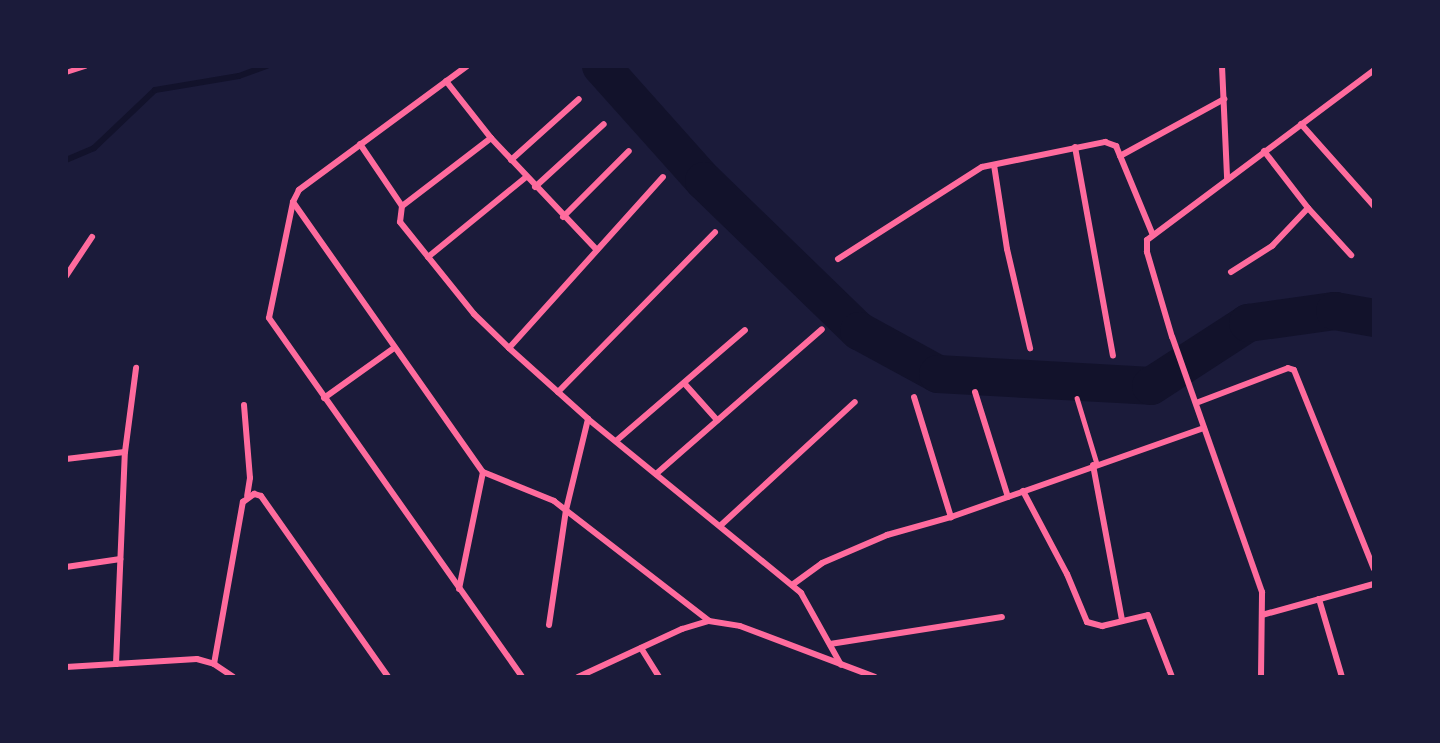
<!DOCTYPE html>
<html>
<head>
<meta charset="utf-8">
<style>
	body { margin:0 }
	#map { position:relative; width:1440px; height:743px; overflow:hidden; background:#1b1b3a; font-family:Helvetica,sans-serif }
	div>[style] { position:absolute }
	.stream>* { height:6px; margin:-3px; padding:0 3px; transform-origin:3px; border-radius:3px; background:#12122b }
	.river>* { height:38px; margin:-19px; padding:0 19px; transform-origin:19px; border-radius:19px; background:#12122b }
	.service>* { height:4.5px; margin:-2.25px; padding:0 2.25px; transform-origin:2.25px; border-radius:2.25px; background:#ff6b9d }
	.minor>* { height:6px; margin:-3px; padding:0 3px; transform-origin:3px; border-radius:3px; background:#ff6b9d }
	span { translate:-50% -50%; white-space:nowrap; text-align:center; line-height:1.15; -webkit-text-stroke:4.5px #1b1b3a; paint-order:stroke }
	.frame { position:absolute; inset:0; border:68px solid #1b1b3a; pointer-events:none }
</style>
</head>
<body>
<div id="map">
	<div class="stream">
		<div style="left:66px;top:160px;width:30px;rotate:-23deg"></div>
		<div style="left:94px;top:148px;width:84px;rotate:-43.6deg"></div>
		<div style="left:155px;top:90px;width:85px;rotate:-9.5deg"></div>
		<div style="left:239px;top:76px;width:30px;rotate:-20deg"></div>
	</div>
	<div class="river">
		<div style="left:601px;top:66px;width:154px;rotate:48.2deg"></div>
		<div style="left:704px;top:181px;width:216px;rotate:44.1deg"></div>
		<div style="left:859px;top:331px;width:90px;rotate:28.6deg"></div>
		<div style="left:938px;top:374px;width:213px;rotate:3.2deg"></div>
		<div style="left:1151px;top:386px;width:116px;rotate:-33deg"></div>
		<div style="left:1248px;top:323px;width:88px;rotate:-7.9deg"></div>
		<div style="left:1335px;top:311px;width:40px;rotate:10deg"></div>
	</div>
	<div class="service">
		<div style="left:66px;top:72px;width:20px;rotate:-18deg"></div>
		<div style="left:1077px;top:398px;width:69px;rotate:73.1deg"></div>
	</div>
	<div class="minor">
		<div style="left:467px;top:66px;width:209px;rotate:143.6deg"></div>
		<div style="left:299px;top:190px;width:13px;rotate:117deg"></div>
		<div style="left:293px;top:202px;width:118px;rotate:101.7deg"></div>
		<div style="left:269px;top:318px;width:439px;rotate:54.8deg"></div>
		<div style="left:1222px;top:66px;width:112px;rotate:87.4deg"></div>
		<div style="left:446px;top:81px;width:73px;rotate:51.7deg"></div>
		<div style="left:491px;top:138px;width:154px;rotate:46.6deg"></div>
		<div style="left:1301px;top:124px;width:110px;rotate:48.3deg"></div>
		<div style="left:491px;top:138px;width:112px;rotate:142.6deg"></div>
		<div style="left:402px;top:206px;width:16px;rotate:97deg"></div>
		<div style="left:400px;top:222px;width:118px;rotate:51.2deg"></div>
		<div style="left:474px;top:314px;width:49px;rotate:44.2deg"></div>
		<div style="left:509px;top:348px;width:106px;rotate:41.9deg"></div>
		<div style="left:588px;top:419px;width:275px;rotate:39.2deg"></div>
		<div style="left:801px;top:593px;width:82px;rotate:60.9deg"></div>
		<div style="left:360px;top:144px;width:75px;rotate:55.9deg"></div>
		<div style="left:1075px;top:147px;width:212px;rotate:79.7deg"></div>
		<div style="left:1264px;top:151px;width:72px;rotate:52.3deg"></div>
		<div style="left:1308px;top:208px;width:64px;rotate:47.5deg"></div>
		<div style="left:1120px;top:156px;width:119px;rotate:-28.7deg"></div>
		<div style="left:511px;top:160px;width:91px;rotate:-41.9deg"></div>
		<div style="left:994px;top:165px;width:85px;rotate:81.2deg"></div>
		<div style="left:1007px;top:249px;width:102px;rotate:76.9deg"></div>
		<div style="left:535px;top:187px;width:93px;rotate:-42.4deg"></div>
		<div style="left:293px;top:202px;width:330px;rotate:54.9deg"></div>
		<div style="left:483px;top:472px;width:77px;rotate:22.2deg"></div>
		<div style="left:554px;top:501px;width:196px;rotate:37.7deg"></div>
		<div style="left:563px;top:217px;width:93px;rotate:-45deg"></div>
		<div style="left:428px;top:257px;width:127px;rotate:-39.2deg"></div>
		<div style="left:838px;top:259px;width:171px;rotate:-32.6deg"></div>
		<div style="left:982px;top:167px;width:126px;rotate:-11.5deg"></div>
		<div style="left:1105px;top:142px;width:12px;rotate:20deg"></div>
		<div style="left:1116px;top:146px;width:94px;rotate:67.5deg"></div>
		<div style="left:1231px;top:272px;width:49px;rotate:-32.4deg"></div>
		<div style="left:1272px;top:246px;width:52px;rotate:-46.5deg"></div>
		<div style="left:66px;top:276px;width:47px;rotate:-56.3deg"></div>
		<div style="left:509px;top:348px;width:230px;rotate:-48deg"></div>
		<div style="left:684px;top:383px;width:50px;rotate:48.3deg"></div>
		<div style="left:558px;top:392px;width:224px;rotate:-45.5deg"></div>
		<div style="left:975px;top:392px;width:110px;rotate:72.6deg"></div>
		<div style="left:914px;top:397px;width:126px;rotate:72.9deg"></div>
		<div style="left:324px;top:398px;width:86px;rotate:-35.5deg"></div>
		<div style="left:1196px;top:403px;width:98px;rotate:-20.8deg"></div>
		<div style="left:1288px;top:368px;width:6px;rotate:18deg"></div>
		<div style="left:1294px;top:370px;width:214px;rotate:68.1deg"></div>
		<div style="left:244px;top:405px;width:73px;rotate:85.3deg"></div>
		<div style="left:250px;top:478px;width:18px;rotate:99deg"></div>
		<div style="left:616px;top:441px;width:170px;rotate:-40.7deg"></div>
		<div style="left:66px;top:459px;width:59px;rotate:-6.8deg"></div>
		<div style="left:1093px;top:465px;width:158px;rotate:79.4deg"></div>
		<div style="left:656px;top:474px;width:220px;rotate:-41.1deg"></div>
		<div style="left:1023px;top:491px;width:94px;rotate:62.1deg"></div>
		<div style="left:1067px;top:574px;width:52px;rotate:67.4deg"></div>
		<div style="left:1087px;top:622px;width:16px;rotate:15deg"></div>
		<div style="left:1102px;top:626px;width:47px;rotate:-13.4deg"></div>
		<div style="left:1148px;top:615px;width:66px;rotate:68.8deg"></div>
		<div style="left:720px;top:526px;width:183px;rotate:-42.6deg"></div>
		<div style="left:66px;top:567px;width:55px;rotate:-8.4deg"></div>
		<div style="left:792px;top:585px;width:37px;rotate:-36deg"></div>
		<div style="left:822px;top:563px;width:71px;rotate:-23.3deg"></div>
		<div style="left:887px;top:535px;width:66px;rotate:-15.7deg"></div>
		<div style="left:951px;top:517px;width:268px;rotate:-19.4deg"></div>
		<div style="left:459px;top:589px;width:119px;rotate:-78.4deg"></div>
		<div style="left:1319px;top:599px;width:81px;rotate:73.6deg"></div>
		<div style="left:1262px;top:615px;width:116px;rotate:-15.5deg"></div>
		<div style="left:549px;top:625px;width:116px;rotate:-81.6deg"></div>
		<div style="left:566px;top:510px;width:94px;rotate:-76.4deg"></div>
		<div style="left:830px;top:644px;width:174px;rotate:-8.9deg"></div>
		<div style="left:641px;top:648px;width:34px;rotate:58deg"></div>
		<div style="left:116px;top:664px;width:212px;rotate:-87.6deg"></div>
		<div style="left:125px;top:452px;width:85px;rotate:-82.5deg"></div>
		<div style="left:214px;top:664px;width:165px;rotate:-79.9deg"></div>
		<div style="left:243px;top:502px;width:14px;rotate:-36deg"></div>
		<div style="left:254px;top:494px;width:7px;rotate:16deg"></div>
		<div style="left:261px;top:496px;width:221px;rotate:54.9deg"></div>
		<div style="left:66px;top:667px;width:131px;rotate:-3.5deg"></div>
		<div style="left:197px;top:659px;width:18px;rotate:16deg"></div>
		<div style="left:214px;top:664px;width:23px;rotate:34deg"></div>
		<div style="left:578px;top:677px;width:115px;rotate:-24.8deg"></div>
		<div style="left:682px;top:629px;width:28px;rotate:-17deg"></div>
		<div style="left:709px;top:621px;width:31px;rotate:9deg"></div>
		<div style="left:740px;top:626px;width:144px;rotate:20.7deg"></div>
		<div style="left:1261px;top:677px;width:85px;rotate:-89.3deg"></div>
		<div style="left:1262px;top:592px;width:270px;rotate:-109.4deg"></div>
		<div style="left:1172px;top:337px;width:89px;rotate:-106.4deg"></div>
		<div style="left:1147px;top:252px;width:12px;rotate:-90deg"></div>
		<div style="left:1147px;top:240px;width:284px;rotate:-36.8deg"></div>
	</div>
	<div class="frame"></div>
</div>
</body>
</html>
